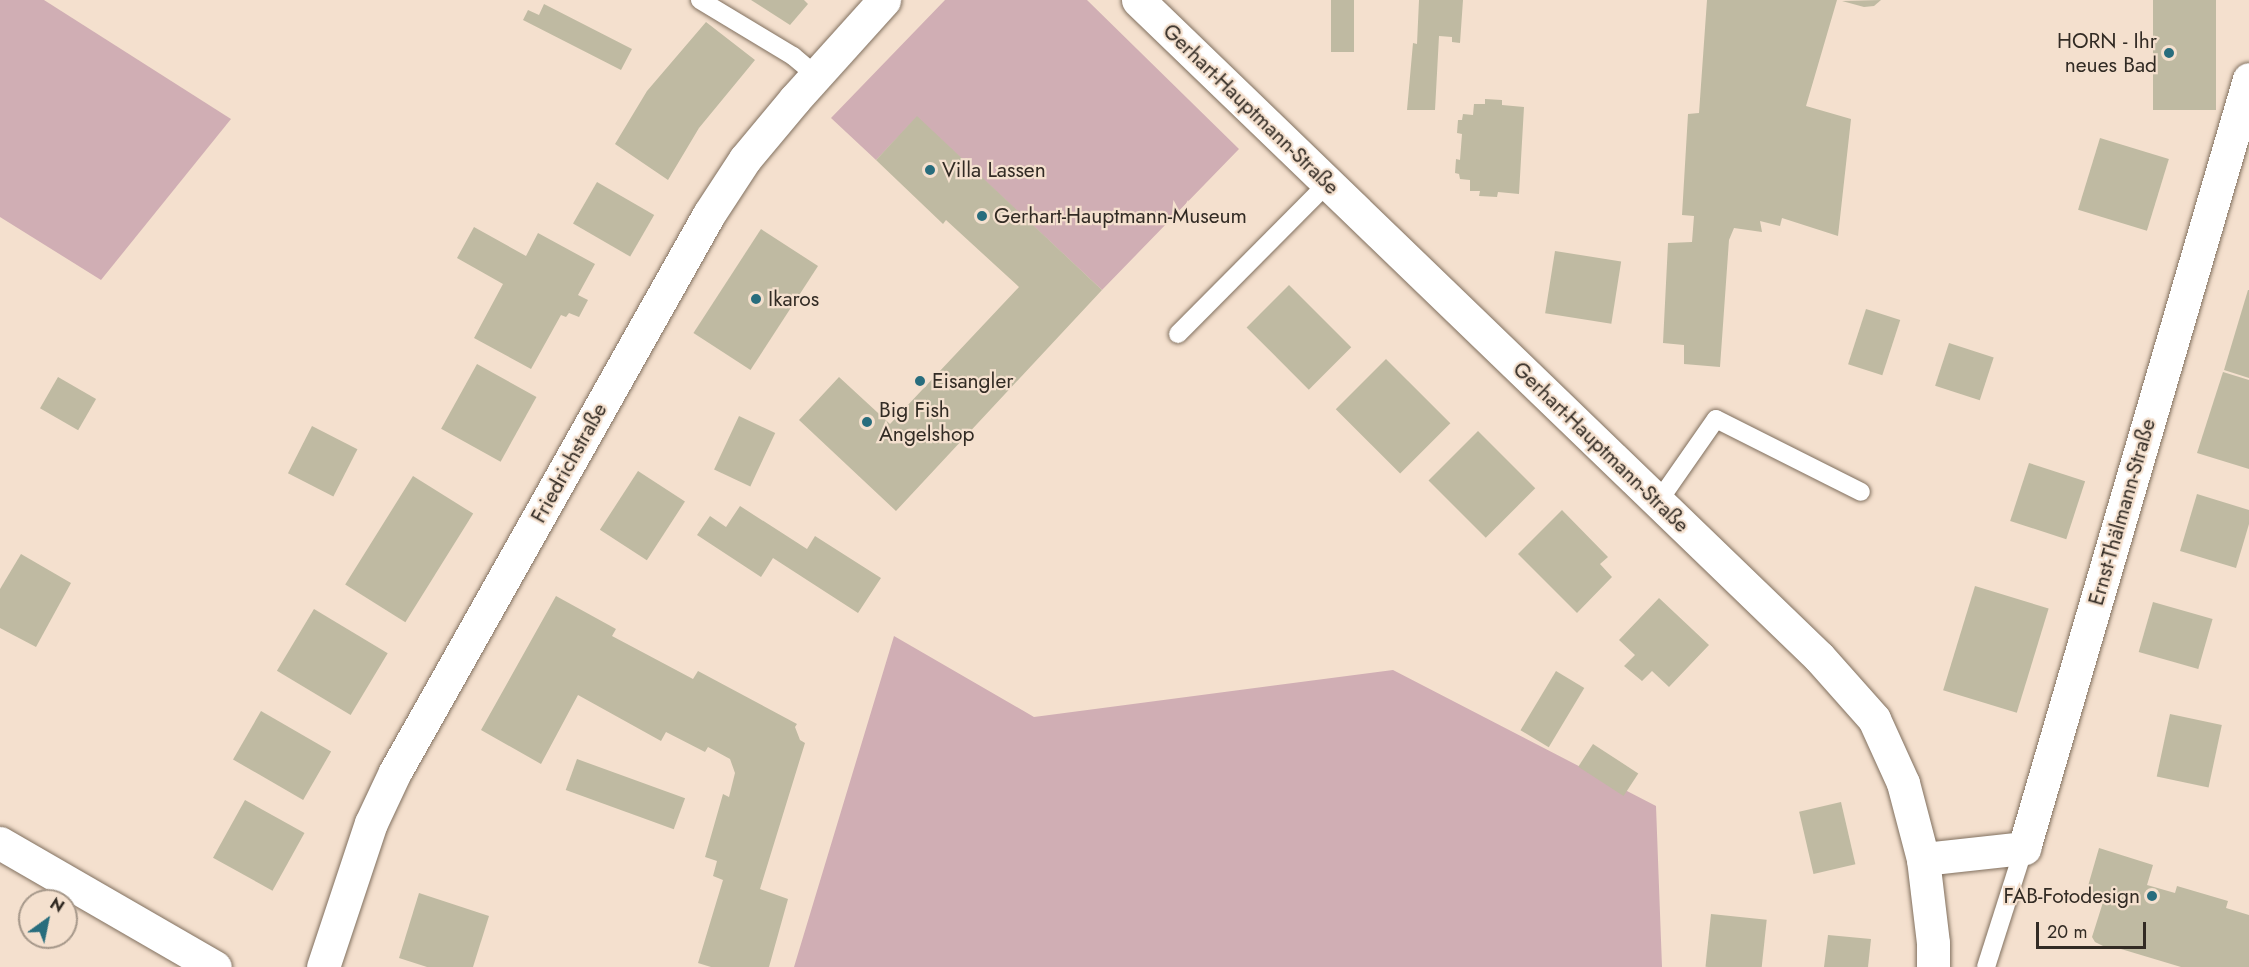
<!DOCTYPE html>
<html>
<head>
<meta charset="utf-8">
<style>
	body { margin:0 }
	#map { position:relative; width:2249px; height:967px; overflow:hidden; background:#f4e0ce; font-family:Jost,sans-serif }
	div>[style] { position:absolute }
	.green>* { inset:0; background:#d0aeb4 }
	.building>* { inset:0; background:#bfbaa2; transform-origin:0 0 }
	.roads { filter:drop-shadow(0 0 2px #81705f) drop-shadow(0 0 2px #81705f) }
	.service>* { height:18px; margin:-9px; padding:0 9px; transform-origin:9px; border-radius:9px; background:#fff }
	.minor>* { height:33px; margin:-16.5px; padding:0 16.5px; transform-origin:16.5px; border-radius:16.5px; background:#fff }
	.secondary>* { height:33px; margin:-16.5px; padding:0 16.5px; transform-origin:16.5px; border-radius:16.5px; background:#fff }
	.dots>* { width:16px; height:16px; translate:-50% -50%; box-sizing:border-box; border:3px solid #f4e0ce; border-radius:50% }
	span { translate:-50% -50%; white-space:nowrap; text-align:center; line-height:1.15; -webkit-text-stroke:4.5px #f4e0ce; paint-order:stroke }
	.poi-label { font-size:21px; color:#322b24 }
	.right { translate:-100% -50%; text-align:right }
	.left { translate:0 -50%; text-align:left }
	.street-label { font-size:21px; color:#322b24 }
	.north { position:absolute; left:18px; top:889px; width:60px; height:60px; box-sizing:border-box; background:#f4e0ce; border:2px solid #a6988a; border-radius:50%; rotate:33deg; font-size:16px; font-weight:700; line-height:24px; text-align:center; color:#322b24 }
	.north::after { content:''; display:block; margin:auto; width:21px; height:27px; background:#286d7d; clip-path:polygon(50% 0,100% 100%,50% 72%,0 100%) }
	.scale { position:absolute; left:2036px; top:922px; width:110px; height:27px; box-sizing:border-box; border:3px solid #322b24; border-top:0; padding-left:8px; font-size:18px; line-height:21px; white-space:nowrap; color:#322b24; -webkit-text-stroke:4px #f4e0ce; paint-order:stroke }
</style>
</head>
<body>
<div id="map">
	<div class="green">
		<div style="clip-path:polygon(0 0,44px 0,231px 119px,101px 280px,0 217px)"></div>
		<div style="clip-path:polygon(945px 0,1087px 0,1239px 149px,1102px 290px,917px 117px,876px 160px,831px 118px)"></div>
		<div style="clip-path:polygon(894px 636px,1034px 717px,1393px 670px,1656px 806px,1662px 967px,794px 967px)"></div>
	</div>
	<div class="building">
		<div style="clip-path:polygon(751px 0,804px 0,808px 4px,790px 25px)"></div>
		<div style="left:1331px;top:0;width:23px;height:52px"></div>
		<div style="clip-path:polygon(1419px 0,1463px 0,1460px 43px,1452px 42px,1452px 37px,1439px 36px,1435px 110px,1407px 110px,1413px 43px,1417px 44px)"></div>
		<div style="clip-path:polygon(1707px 0,1837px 0,1806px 106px,1851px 119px,1838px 236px,1782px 218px,1780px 226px,1760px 221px,1762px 232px,1734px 228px,1729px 240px,1720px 367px,1684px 364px,1684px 345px,1663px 343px,1668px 243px,1692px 242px,1694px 216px,1682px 215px,1688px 114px,1699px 113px)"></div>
		<div style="clip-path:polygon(1881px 0,1874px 6px,1864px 7px,1842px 1px)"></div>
		<div style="left:2153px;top:0;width:63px;height:110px"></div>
		<div style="clip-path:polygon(544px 4px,632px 49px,621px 70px,523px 20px,528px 10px,539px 15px)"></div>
		<div style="clip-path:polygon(706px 22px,755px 60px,699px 128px,668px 180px,615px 144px,647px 91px)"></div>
		<div style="clip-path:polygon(1485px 99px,1502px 100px,1502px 105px,1524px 107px,1519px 194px,1498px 192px,1497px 197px,1479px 196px,1480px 191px,1470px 191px,1470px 180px,1460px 179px,1459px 174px,1455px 173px,1456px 159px,1460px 160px,1462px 134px,1457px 133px,1458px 120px,1462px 120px,1463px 114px,1473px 115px,1474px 104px,1485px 104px)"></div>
		<div style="clip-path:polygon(917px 116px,1102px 290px,896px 511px,799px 420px,839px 377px,890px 424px,1019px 287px,946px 220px,943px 224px,876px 160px)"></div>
		<div style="left:2100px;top:138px;width:72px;height:75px;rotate:17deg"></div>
		<div style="left:597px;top:182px;width:66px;height:48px;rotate:30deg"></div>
		<div style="clip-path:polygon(474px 227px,526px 256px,538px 233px,595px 264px,578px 295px,588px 300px,579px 317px,569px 313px,566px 317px,561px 315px,531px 369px,474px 338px,503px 284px,457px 258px)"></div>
		<div style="left:761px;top:229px;width:68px;height:124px;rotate:33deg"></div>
		<div style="left:1555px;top:251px;width:67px;height:63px;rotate:9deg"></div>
		<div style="left:1289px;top:285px;width:88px;height:60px;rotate:45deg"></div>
		<div style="clip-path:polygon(2248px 290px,2249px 290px,2249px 378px,2224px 370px)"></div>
		<div style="left:1866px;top:309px;width:36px;height:58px;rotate:18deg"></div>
		<div style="left:1949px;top:343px;width:47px;height:45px;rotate:18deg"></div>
		<div style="left:1386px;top:359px;width:91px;height:71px;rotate:45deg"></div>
		<div style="left:477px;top:364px;width:68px;height:74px;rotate:29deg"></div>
		<div style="clip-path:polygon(2223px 372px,2249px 380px,2249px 469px,2197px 453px)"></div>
		<div style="left:58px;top:377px;width:44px;height:36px;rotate:30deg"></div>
		<div style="left:739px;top:416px;width:40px;height:59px;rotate:25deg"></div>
		<div style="left:312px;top:426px;width:51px;height:53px;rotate:27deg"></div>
		<div style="left:1478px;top:431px;width:81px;height:70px;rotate:45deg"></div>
		<div style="left:2029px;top:463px;width:59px;height:61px;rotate:18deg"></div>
		<div style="left:638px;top:471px;width:56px;height:70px;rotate:33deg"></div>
		<div style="left:413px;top:476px;width:71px;height:128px;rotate:32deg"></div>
		<div style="clip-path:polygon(2197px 494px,2249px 510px,2249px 524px,2236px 568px,2180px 551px)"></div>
		<div style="clip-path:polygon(740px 506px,807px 549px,815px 536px,881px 578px,858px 613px,773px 558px,761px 577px,697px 535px,710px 516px,726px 527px)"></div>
		<div style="clip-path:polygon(1562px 510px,1608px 557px,1600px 564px,1612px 577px,1577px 613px,1518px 554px)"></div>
		<div style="clip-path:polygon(21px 554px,71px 583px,36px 647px,0 628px,0 589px)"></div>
		<div style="left:1975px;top:586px;width:77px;height:109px;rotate:17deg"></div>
		<div style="clip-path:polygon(556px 596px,616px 629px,612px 636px,693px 679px,698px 671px,797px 724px,795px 727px,800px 740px,805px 743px,760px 889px,788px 899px,769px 967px,711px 967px,698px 963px,723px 880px,713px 876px,717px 861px,705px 857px,723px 794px,729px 797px,735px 773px,730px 759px,708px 747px,705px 752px,666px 732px,661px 741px,578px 695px,541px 764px,481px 730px)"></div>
		<div style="clip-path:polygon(1659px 598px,1709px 645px,1669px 687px,1652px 671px,1642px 681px,1624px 666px,1635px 655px,1619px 640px)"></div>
		<div style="left:2153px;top:602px;width:62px;height:52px;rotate:16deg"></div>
		<div style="left:314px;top:609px;width:86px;height:72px;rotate:31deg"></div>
		<div style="left:1556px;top:671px;width:33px;height:69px;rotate:31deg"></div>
		<div style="left:261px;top:711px;width:81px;height:56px;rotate:30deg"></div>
		<div style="left:2170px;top:714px;width:53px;height:64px;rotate:12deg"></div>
		<div style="left:1593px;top:744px;width:54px;height:27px;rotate:33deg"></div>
		<div style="left:577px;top:759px;width:115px;height:33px;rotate:20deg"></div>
		<div style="left:245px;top:800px;width:68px;height:66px;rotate:29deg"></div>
		<div style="left:1841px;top:802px;width:64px;height:43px;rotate:77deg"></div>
		<div style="clip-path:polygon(2099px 848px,2153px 865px,2147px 885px,2175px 893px,2177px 886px,2228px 901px,2226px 908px,2249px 915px,2249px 967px,2181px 967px,2111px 946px,2105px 947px,2095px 942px,2092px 937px,2104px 899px,2086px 893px)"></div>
		<div style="clip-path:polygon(419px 893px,489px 916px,473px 967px,427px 967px,399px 958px)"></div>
		<div style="left:1711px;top:914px;width:56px;height:53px;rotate:6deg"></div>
		<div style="clip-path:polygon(1828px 935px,1871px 939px,1868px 967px,1824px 967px)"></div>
	</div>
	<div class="roads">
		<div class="service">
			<div style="left:700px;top:0;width:109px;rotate:31.1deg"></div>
			<div style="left:793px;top:56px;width:30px;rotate:40deg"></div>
			<div style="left:1178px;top:334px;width:213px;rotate:-45.2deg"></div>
			<div style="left:1658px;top:502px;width:101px;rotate:-55.1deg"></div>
			<div style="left:1716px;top:419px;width:162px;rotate:26.7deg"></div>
			<div style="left:1986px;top:967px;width:125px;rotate:-72.3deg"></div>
		</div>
		<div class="minor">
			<div style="left:1138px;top:0;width:946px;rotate:43.97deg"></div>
			<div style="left:1819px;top:657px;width:83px;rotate:48.4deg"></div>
			<div style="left:1874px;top:719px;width:70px;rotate:65.6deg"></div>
			<div style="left:1903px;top:783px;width:79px;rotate:75.3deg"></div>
			<div style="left:1923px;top:859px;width:85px;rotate:83.2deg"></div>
			<div style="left:1933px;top:943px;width:24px;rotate:90deg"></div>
			<div style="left:0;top:843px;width:248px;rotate:30deg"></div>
			<div style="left:1923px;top:859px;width:102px;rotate:-6.2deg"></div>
			<div style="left:2024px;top:848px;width:801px;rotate:-73.69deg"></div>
		</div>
		<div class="secondary">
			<div style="left:323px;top:967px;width:152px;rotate:-71.6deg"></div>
			<div style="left:371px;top:823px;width:56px;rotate:-64.8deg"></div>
			<div style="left:395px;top:772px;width:640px;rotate:-60.63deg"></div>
			<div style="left:709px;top:214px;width:66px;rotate:-56.8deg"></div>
			<div style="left:745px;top:159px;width:78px;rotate:-50.2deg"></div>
			<div style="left:795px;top:99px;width:133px;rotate:-48deg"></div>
		</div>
	</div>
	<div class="dots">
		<div style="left:2169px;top:53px;background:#286d7d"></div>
		<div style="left:930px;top:170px;background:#286d7d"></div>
		<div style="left:982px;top:216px;background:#286d7d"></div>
		<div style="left:756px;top:299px;background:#286d7d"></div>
		<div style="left:920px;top:381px;background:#286d7d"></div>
		<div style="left:867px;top:422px;background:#286d7d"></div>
		<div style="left:2152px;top:896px;background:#286d7d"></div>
	</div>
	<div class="poi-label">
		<span class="right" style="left:2157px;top:53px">HORN - Ihr<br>neues Bad</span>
		<span class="left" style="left:942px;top:170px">Villa Lassen</span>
		<span class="left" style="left:994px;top:216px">Gerhart-Hauptmann-Museum</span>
		<span class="left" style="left:768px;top:299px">Ikaros</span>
		<span class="left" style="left:932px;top:381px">Eisangler</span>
		<span class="left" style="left:879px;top:422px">Big Fish<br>Angelshop</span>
		<span class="right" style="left:2140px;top:896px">FAB-Fotodesign</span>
	</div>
	<div class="street-label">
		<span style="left:1251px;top:109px;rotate:44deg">Gerhart-Hauptmann-Straße</span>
		<span style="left:1601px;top:447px;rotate:44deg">Gerhart-Hauptmann-Straße</span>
		<span style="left:569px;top:463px;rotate:-61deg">Friedrichstraße</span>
		<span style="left:2122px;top:512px;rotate:-74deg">Ernst-Thälmann-Straße</span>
	</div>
	<div class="north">N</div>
	<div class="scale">20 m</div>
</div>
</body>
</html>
